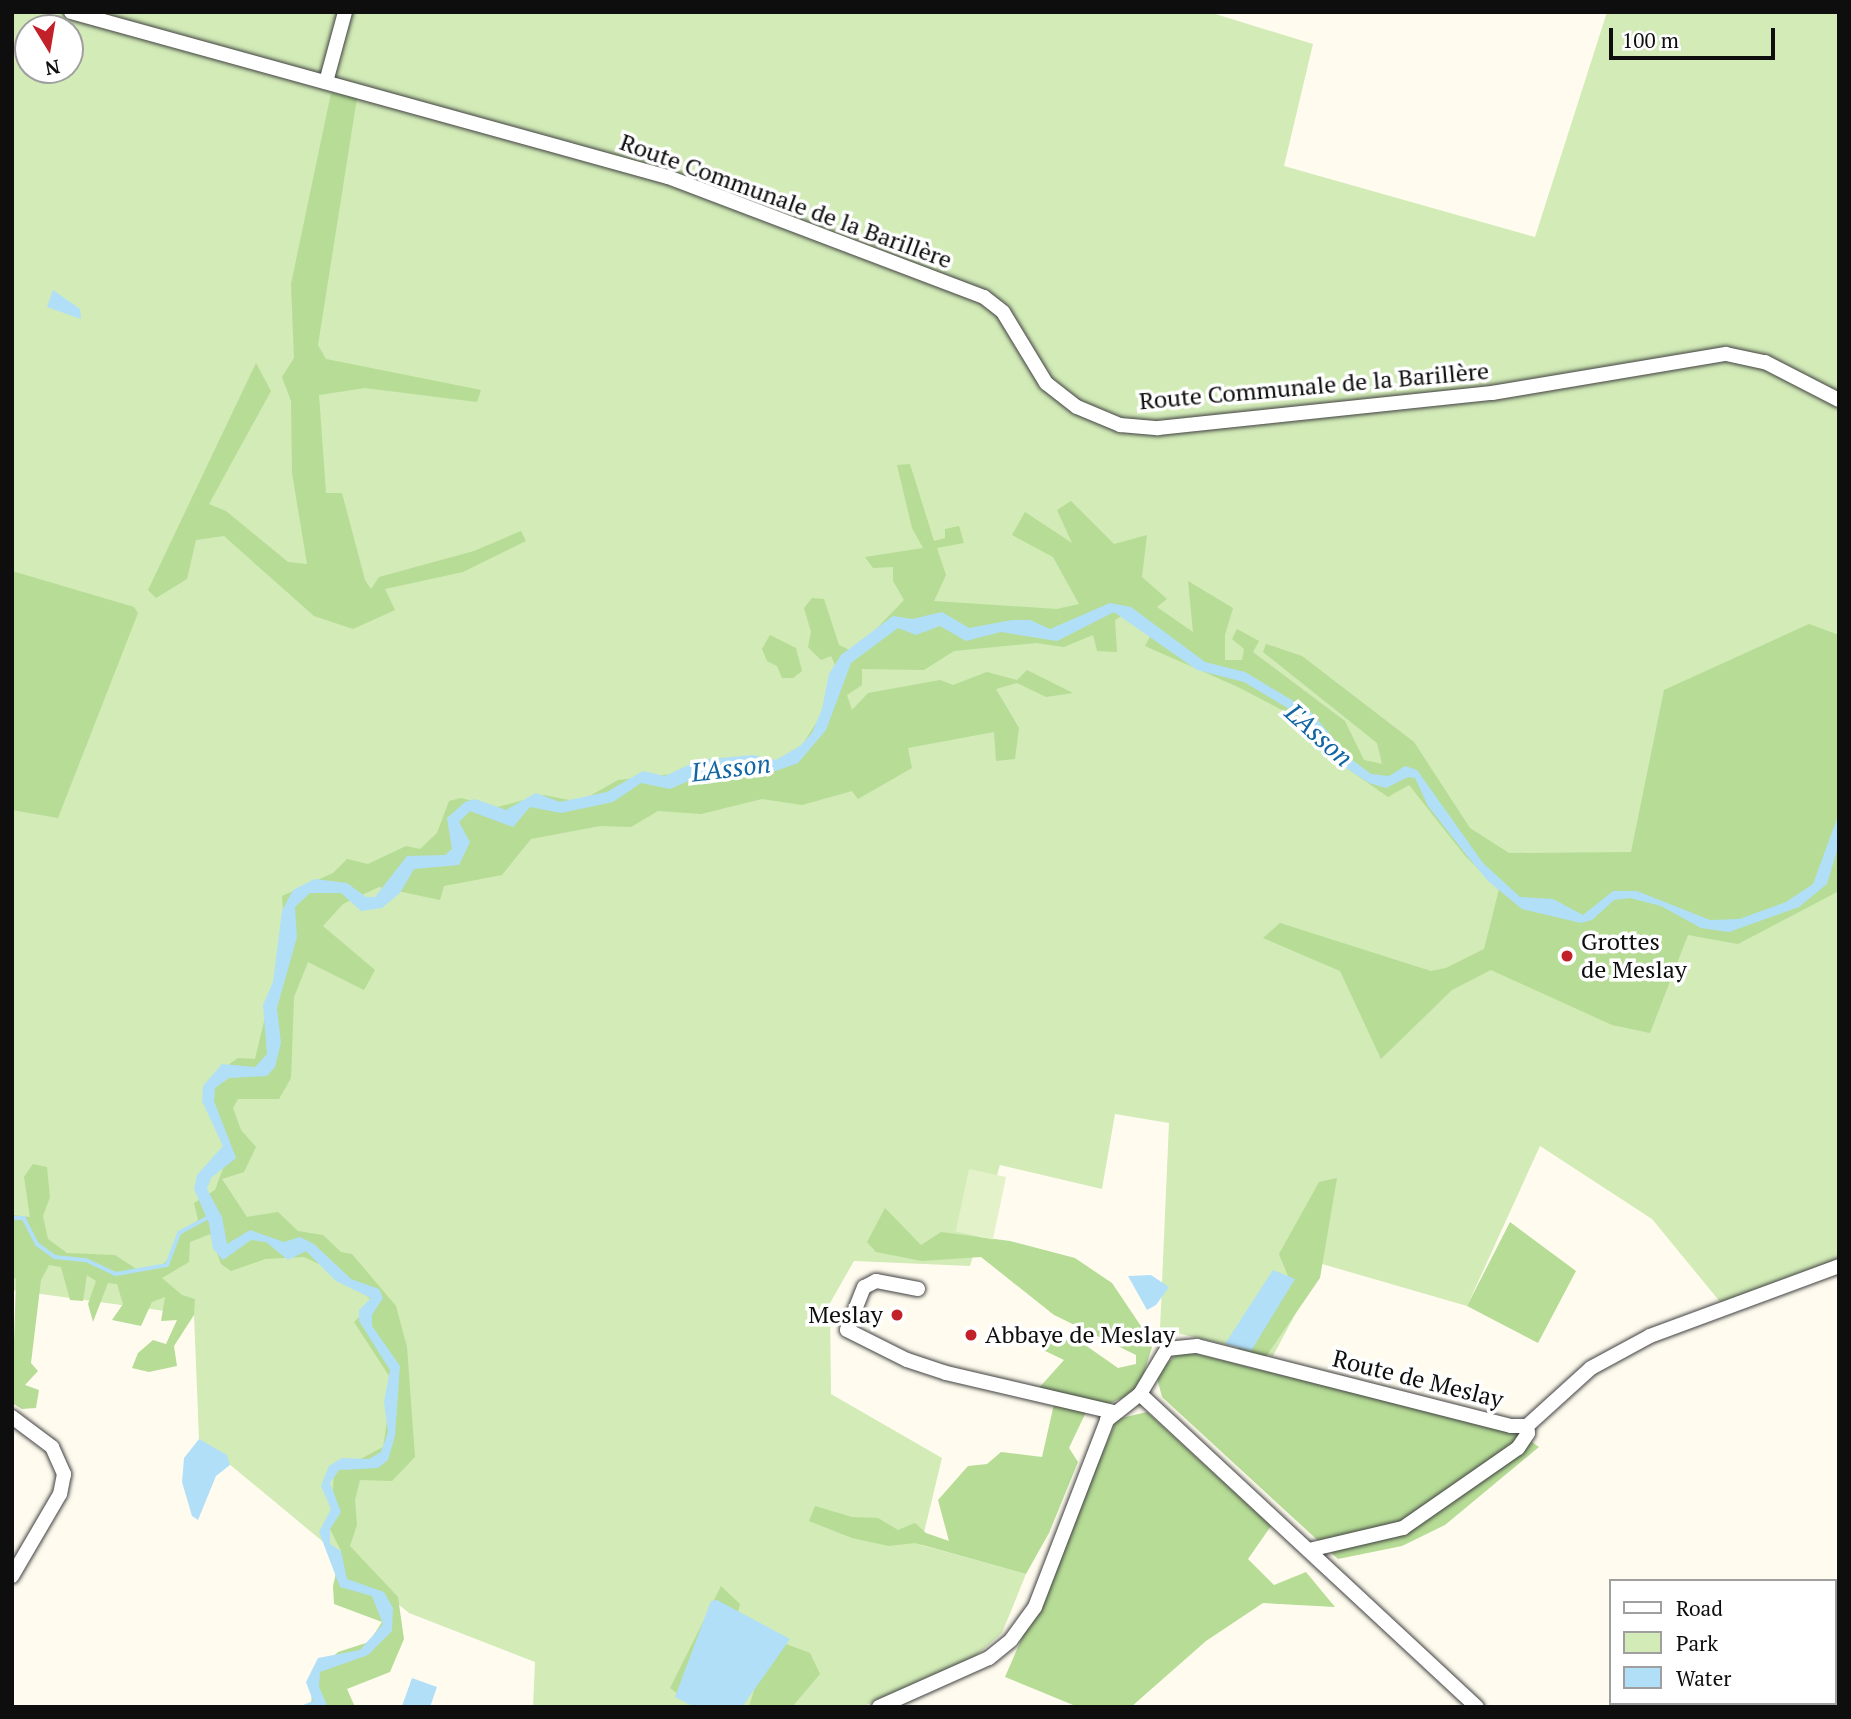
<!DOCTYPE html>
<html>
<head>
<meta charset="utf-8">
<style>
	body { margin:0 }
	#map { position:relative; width:1851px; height:1719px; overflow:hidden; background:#fffcef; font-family:"PT Serif",serif }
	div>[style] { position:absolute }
	.green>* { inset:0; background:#d2ebb7 }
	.forest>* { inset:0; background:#b6dc96 }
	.pitch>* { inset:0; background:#e4f2c9; transform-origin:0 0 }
	.water>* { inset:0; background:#b2dff8 }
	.stream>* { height:3.5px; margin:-1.75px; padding:0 1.75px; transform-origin:1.75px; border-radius:1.75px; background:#b2dff8 }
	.roads { filter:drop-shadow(0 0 2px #414141) drop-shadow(0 0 2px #414141) }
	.minor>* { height:14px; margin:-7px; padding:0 7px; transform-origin:7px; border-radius:7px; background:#fff }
	.dots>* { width:19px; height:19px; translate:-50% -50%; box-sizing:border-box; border:4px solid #fff; border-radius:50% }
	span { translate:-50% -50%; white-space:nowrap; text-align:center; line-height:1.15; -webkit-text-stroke:7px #fff; paint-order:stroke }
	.street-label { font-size:24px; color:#0e0e0e }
	.poi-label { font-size:24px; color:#0e0e0e }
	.left { translate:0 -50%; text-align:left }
	.right { translate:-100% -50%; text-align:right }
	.water-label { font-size:26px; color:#1266a4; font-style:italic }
	.frame { position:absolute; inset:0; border:14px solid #0e0e0e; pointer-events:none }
	.legend { position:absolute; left:1609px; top:1579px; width:228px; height:126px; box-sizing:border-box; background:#fff; border:2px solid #9f9f9f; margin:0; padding:9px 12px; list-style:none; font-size:21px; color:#0e0e0e }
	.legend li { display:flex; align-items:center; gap:14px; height:35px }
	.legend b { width:35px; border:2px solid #9f9f9f }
	.north { position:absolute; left:14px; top:14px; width:70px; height:70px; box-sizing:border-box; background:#fff; border:2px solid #9f9f9f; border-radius:50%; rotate:169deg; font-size:19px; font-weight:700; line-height:28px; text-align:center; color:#0e0e0e }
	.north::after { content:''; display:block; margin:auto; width:24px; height:32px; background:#c3212a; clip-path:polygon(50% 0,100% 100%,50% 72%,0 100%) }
	.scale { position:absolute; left:1609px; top:28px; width:166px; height:32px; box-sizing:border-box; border:4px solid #0e0e0e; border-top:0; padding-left:9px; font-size:21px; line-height:24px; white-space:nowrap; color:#0e0e0e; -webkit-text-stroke:5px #fff; paint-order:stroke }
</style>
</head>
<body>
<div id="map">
	<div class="green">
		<div style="clip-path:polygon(evenodd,12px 12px,1209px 12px,1313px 44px,1284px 166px,1535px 237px,1607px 12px,1839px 12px,1839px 1259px,1721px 1303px,1652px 1219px,1540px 1146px,1467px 1306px,1322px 1264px,1273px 1356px,1160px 1329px,1169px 1123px,1115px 1114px,1102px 1189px,1000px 1165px,970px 1266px,854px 1261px,830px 1303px,831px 1394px,942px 1458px,921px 1545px,1026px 1574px,1002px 1633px,972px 1659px,862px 1707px,533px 1707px,535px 1662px,409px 1613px,199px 1439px,194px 1315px,12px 1290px,12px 12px,28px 28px,70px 28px,70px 70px,28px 70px,28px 28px)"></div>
	</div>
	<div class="forest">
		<div style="clip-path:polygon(331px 93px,357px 98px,318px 345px,326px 359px,481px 390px,477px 402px,365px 388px,319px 395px,326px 493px,342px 493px,365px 580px,371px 589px,379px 577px,474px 551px,521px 531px,526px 541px,463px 572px,385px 589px,395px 610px,353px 629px,314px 616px,224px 536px,196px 540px,187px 579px,156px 598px,148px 590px,256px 363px,271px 391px,209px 504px,226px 511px,288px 562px,307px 564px,292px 473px,291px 401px,282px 377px,294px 358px,291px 284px)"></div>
		<div style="clip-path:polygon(910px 464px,934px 541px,945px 538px,945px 529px,959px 526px,964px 543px,937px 548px,946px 575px,934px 601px,1057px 609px,1079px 604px,1053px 557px,1012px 535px,1025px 512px,1072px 543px,1057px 510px,1071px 501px,1114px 544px,1147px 535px,1142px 577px,1167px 599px,1157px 607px,1193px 632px,1188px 581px,1233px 608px,1225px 635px,1225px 660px,1242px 660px,1244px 649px,1232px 639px,1237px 629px,1259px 641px,1253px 652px,1345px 721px,1364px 760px,1382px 764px,1377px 743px,1263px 652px,1266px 644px,1302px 656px,1414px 742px,1470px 828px,1509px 853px,1631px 852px,1664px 690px,1809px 624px,1839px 635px,1839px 891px,1738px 944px,1688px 935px,1650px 1033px,1612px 1025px,1491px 970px,1452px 990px,1381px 1059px,1340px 971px,1263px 938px,1280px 923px,1431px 971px,1446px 968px,1484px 949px,1499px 889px,1466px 857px,1409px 785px,1388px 797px,1335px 760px,1299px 719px,1238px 687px,1145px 646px,1152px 633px,1124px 614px,1115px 620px,1117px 652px,1097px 651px,1093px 635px,1064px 647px,1036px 643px,954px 651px,924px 670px,862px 669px,862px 685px,847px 695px,852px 710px,868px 693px,940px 680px,953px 685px,987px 672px,1017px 680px,1027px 670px,1073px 693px,1046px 697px,1017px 683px,996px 689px,1019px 728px,1015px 759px,996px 761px,994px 732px,908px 748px,912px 768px,858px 799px,852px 791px,802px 805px,762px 799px,701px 814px,658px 811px,631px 827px,600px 826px,531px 839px,502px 875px,444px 886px,440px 900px,379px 887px,343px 904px,323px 926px,375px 970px,364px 990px,308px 962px,294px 997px,291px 1078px,279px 1099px,238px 1099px,233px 1108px,241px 1130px,256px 1147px,244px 1172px,222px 1179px,247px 1217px,278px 1212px,298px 1231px,323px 1235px,341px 1252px,352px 1254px,396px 1306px,407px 1347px,415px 1457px,392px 1481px,360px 1480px,355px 1500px,357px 1525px,350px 1546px,398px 1597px,404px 1639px,390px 1672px,347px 1689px,355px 1707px,311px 1707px,313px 1675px,338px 1652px,369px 1642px,382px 1622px,334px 1604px,333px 1586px,341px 1551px,330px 1529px,334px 1473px,383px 1447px,393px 1382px,354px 1322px,374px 1303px,349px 1278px,304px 1257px,265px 1259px,231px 1271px,221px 1264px,210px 1234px,190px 1242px,189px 1262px,162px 1278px,182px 1295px,195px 1299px,194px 1315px,174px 1346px,177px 1366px,149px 1372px,132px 1368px,138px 1353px,153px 1340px,166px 1344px,177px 1320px,161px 1321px,165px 1297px,152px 1302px,141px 1326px,112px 1320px,123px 1304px,117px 1284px,108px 1283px,93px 1322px,88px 1304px,96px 1281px,87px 1275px,83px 1301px,70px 1300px,61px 1267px,49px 1265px,41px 1280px,31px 1363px,38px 1371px,25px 1385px,39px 1390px,36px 1408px,22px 1409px,12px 1403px,16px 1279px,12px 1277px,12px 1215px,30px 1217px,24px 1177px,33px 1164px,47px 1167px,50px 1197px,43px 1216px,48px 1239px,67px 1253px,115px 1255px,138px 1270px,161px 1266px,172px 1255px,176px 1239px,198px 1220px,194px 1203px,215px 1190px,228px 1155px,211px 1104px,218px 1072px,238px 1058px,255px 1059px,285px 935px,282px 896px,333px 873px,347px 859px,368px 864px,406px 846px,420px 849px,437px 833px,449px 801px,461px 798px,497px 807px,544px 795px,579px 802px,618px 780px,792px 761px,823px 712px,837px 669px,831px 656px,821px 660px,808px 647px,811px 632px,804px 608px,812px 598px,824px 599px,839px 645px,854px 652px,904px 600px,893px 581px,893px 567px,873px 568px,865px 557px,923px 548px,912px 528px,897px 465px)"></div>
		<div style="clip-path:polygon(12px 571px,134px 607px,138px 613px,58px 818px,12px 810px)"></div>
		<div style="clip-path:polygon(770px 635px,796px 648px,802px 671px,793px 678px,782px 678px,777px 666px,767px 661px,762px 649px)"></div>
		<div style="clip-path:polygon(1337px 1178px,1320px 1278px,1265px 1358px,1236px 1351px,1288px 1276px,1279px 1254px,1319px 1182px)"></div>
		<div style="clip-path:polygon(885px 1208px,921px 1245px,941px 1232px,1010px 1241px,1075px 1258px,1112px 1283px,1153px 1344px,1138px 1391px,1106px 1405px,1038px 1389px,1064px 1360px,1041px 1349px,1044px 1340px,1078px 1340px,1118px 1368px,1136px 1364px,1136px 1355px,1054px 1315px,981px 1257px,922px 1261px,876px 1252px,867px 1242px)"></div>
		<div style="clip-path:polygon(1510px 1222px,1576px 1271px,1538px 1343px,1467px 1306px)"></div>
		<div style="clip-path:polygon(1181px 1350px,1522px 1435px,1539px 1447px,1445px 1525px,1402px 1546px,1338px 1559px,1162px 1397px,1156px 1374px)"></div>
		<div style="clip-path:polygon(1054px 1404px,1086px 1412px,1069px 1448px,1078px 1462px,1049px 1533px,1026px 1574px,915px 1543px,889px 1546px,852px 1538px,809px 1521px,815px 1506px,852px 1517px,878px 1518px,898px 1530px,915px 1523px,926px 1533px,949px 1541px,938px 1500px,968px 1466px,987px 1464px,1001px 1452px,1042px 1457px)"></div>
		<div style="clip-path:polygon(1147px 1412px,1271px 1526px,1248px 1559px,1274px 1585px,1306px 1572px,1335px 1607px,1263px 1603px,1206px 1641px,1131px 1707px,1078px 1707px,1005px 1677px,1117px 1419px)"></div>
		<div style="clip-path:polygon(721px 1586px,740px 1604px,735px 1624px,696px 1707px,670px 1688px)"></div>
		<div style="clip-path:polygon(786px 1644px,810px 1653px,820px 1674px,792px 1707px,749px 1707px,758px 1677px)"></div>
	</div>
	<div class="pitch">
		<div style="left:969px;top:1169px;width:38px;height:64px;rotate:12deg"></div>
	</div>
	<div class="water">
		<div style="clip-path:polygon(53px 290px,80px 309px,81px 319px,47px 307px)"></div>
		<div style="clip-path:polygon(1110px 603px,1131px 607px,1205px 662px,1245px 672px,1310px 711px,1351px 759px,1371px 774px,1389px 776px,1405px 766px,1417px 770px,1483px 863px,1520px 897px,1553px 899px,1583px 915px,1613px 891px,1637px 891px,1710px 920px,1739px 919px,1786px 902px,1813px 884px,1839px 813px,1839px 844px,1827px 884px,1799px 907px,1729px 932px,1701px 928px,1661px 906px,1630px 898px,1614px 900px,1592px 920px,1581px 923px,1522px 909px,1488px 881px,1468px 857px,1428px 806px,1415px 778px,1408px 777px,1386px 788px,1369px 783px,1346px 768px,1296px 713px,1244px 682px,1197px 670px,1114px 612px,1057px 641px,1001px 632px,966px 641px,940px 626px,916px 635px,898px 628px,851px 663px,826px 730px,798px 763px,770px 773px,749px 768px,707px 773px,670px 789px,641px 783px,613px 802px,561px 813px,530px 807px,513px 827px,470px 811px,459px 822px,470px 842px,459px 865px,414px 869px,400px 893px,382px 908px,361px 911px,341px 893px,310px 893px,295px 907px,297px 937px,277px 1008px,281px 1043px,275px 1067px,267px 1076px,229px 1078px,215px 1088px,214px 1101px,236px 1158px,211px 1178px,207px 1189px,222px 1217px,227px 1244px,250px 1230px,284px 1242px,300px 1237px,314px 1244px,351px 1279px,379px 1289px,383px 1298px,372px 1315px,372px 1326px,400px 1366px,395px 1436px,388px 1460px,378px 1468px,339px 1470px,330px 1483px,341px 1512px,330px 1529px,330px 1544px,341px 1551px,347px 1579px,384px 1592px,393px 1608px,392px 1631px,368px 1655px,320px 1672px,319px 1687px,327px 1705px,298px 1707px,313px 1701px,306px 1682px,318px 1658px,360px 1650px,383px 1624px,372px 1596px,340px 1587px,319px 1532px,331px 1509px,321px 1486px,329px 1466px,342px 1458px,369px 1459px,381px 1452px,388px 1432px,384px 1402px,390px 1370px,359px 1321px,359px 1310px,371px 1298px,336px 1281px,306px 1251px,288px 1260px,266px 1242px,251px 1240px,223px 1260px,213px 1249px,209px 1223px,194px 1189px,197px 1175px,223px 1146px,202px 1101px,203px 1086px,222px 1064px,255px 1067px,267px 1054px,263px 1005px,273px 982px,282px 911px,293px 890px,315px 879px,347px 883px,366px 897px,375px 897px,407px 856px,445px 855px,452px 849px,447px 818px,465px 802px,475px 799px,506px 810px,536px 793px,560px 802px,607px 792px,643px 771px,665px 776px,699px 760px,753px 755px,776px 760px,800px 746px,812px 733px,822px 709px,829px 674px,841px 655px,893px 616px,912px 619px,942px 612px,969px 628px,1012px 620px,1030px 620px,1050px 629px)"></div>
		<div style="clip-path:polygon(1273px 1270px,1295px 1279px,1251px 1351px,1225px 1344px)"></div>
		<div style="clip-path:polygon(1151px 1275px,1169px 1287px,1156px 1305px,1147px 1310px,1128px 1276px)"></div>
		<div style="clip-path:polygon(199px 1439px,227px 1455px,230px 1465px,216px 1476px,198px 1520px,192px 1516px,182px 1482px,184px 1458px)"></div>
		<div style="clip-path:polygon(717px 1600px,790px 1639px,742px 1707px,694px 1707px,675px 1697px,711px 1601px)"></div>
		<div style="clip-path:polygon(412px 1678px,437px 1687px,430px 1707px,402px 1706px)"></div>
	</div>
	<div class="stream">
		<div style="left:12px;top:1218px;width:12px"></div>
		<div style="left:24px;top:1218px;width:29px;rotate:63deg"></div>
		<div style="left:37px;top:1244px;width:22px;rotate:36deg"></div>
		<div style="left:55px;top:1257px;width:31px;rotate:6deg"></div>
		<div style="left:86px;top:1260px;width:33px;rotate:25deg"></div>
		<div style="left:116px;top:1274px;width:52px;rotate:-10deg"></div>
		<div style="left:167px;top:1265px;width:34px;rotate:-69deg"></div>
		<div style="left:179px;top:1233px;width:36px;rotate:-28deg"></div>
	</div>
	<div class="roads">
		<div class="minor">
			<div style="left:71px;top:12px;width:619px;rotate:15.45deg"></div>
			<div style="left:668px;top:177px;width:338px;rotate:20.8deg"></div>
			<div style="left:984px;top:297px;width:24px;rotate:38deg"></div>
			<div style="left:1003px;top:312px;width:83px;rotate:58.8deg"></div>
			<div style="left:1046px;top:383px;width:39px;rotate:38deg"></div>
			<div style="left:1077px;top:407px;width:47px;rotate:22.7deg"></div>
			<div style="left:1120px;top:425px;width:38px;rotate:5deg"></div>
			<div style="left:1158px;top:428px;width:336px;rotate:-6deg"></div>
			<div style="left:1492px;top:393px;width:237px;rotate:-9.5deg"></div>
			<div style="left:1726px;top:354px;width:40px;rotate:12deg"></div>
			<div style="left:1765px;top:362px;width:83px;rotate:27.2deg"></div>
			<div style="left:326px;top:82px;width:73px;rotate:-74.8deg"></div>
			<div style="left:918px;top:1289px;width:43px;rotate:-169.2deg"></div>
			<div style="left:876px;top:1281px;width:13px;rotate:153deg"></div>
			<div style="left:864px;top:1287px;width:46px;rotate:111.6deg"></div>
			<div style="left:847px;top:1330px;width:67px;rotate:26.6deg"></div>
			<div style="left:907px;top:1360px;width:41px;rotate:18.4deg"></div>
			<div style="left:946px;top:1373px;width:172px;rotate:13.1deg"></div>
			<div style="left:1140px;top:1394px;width:460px;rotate:42.9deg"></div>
			<div style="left:12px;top:1417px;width:50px;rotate:36.9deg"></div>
			<div style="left:52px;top:1447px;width:30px;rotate:66deg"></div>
			<div style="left:64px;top:1474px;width:20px;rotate:101deg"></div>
			<div style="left:60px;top:1494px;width:95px;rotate:120.3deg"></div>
			<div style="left:1309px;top:1550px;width:97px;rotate:-13.2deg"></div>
			<div style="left:1403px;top:1528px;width:140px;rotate:-34.8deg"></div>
			<div style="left:1518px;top:1448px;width:18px;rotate:-56deg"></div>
			<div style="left:1528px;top:1433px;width:7px;rotate:-98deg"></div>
			<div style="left:879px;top:1707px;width:120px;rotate:-24deg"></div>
			<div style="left:989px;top:1658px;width:28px;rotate:-39deg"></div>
			<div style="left:1011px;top:1640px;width:41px;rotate:-54deg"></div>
			<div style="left:1035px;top:1607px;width:200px;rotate:-68.9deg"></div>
			<div style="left:1107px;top:1420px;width:42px;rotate:-38.2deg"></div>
			<div style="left:1140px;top:1394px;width:52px;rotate:-59deg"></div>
			<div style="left:1167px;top:1349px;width:30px;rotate:-6deg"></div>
			<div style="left:1197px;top:1346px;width:324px;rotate:14.3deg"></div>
			<div style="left:1511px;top:1426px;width:16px"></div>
			<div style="left:1527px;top:1426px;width:86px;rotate:-42.2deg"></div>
			<div style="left:1591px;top:1368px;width:67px;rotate:-28.5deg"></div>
			<div style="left:1650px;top:1336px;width:202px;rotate:-20.3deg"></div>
		</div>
	</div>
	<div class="dots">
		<div style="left:1567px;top:956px;background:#c3212a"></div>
		<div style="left:897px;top:1315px;background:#c3212a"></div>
		<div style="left:971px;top:1335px;background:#c3212a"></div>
	</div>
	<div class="street-label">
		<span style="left:786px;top:201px;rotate:20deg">Route Communale de la Barillère</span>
		<span style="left:1314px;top:386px;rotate:-5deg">Route Communale de la Barillère</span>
		<span style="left:1418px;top:1379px;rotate:14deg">Route de Meslay</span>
	</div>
	<div class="poi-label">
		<span class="left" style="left:1581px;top:956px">Grottes<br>de Meslay</span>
		<span class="right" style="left:883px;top:1315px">Meslay</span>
		<span class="left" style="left:985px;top:1335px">Abbaye de Meslay</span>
	</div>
	<div class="water-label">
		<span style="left:1319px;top:735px;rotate:42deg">L'Asson</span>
		<span style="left:731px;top:768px;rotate:-7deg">L'Asson</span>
	</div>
	<div class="frame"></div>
	<ul class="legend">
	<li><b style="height:9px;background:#fff"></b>Road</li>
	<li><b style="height:19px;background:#d2ebb7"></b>Park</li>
	<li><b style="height:19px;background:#b2dff8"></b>Water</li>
	</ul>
	<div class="north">N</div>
	<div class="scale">100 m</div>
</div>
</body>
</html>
